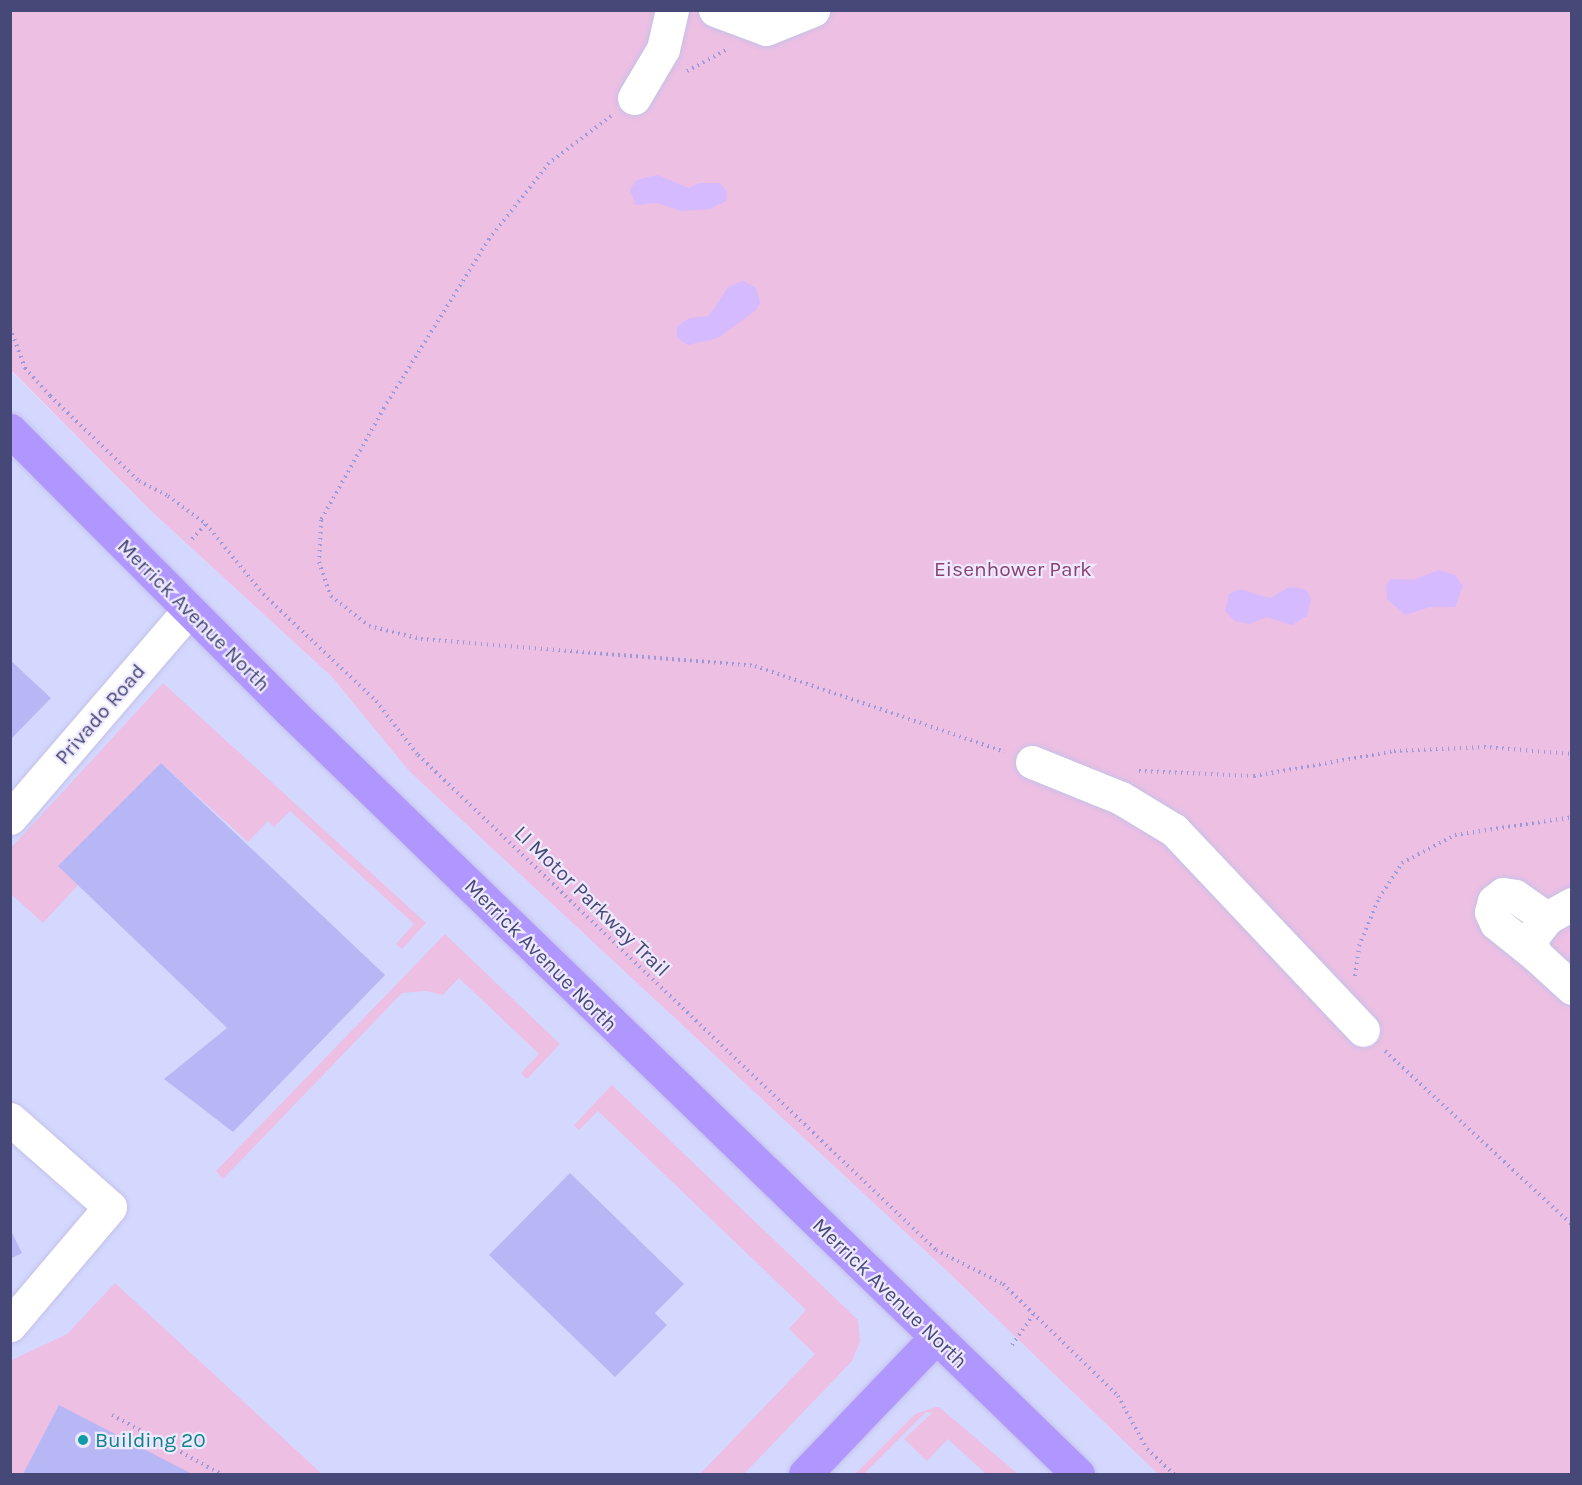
<!DOCTYPE html>
<html>
<head>
<meta charset="utf-8">
<style>
	body { margin:0 }
	#map { position:relative; width:1582px; height:1485px; overflow:hidden; background:#e8e1fe; font-family:Karla,sans-serif }
	div>[style] { position:absolute }
	.commercial>* { inset:0; background:#d4d8ff }
	.green>* { inset:0; background:#ecbfe3 }
	.sand>* { inset:0; background:#d5baff }
	.building>* { inset:0; background:#b7b7f5 }
	.path>* { height:4px; margin-top:-2px; transform-origin:0; background:repeating-linear-gradient(90deg,#9a9ada 0 1.5px,transparent 0 6px) }
	.roads { filter:drop-shadow(0 0 2px #c5c1e8) drop-shadow(0 0 2px #c5c1e8) }
	.minor>* { height:33px; margin:-16.5px; padding:0 16.5px; transform-origin:16.5px; border-radius:16.5px; background:#fff }
	.major>* { height:33px; margin:-16.5px; padding:0 16.5px; transform-origin:16.5px; border-radius:16.5px; background:#b097ff }
	.dots>* { width:16px; height:16px; translate:-50% -50%; box-sizing:border-box; border:3px solid #eee9ff; border-radius:50% }
	span { translate:-50% -50%; white-space:nowrap; text-align:center; line-height:1.15; -webkit-text-stroke:4.5px #eee9ff; paint-order:stroke }
	.park-label { font-size:21px; color:#8a4273 }
	.street-label { font-size:21px; color:#464877 }
	.culture-label { font-size:21px; color:#0d838f }
	.left { translate:0 -50%; text-align:left }
	.frame { position:absolute; inset:0; border:12px solid #464877; pointer-events:none }
</style>
</head>
<body>
<div id="map">
	<div class="commercial">
		<div style="clip-path:polygon(10px 370px,149px 509px,332px 677px,409px 771px,949px 1273px,1158px 1474px,11px 1474px)"></div>
	</div>
	<div class="green">
		<div style="clip-path:polygon(10px 11px,1571px 11px,1571px 1474px,1158px 1474px,949px 1273px,409px 771px,332px 677px,149px 509px,11px 370px)"></div>
		<div style="clip-path:polygon(163px 683px,426px 923px,402px 949px,396px 944px,414px 924px,290px 811px,274px 827px,268px 821px,248px 842px,161px 763px,64px 869px,79px 884px,43px 923px,11px 894px,10px 849px)"></div>
		<div style="clip-path:polygon(445px 934px,560px 1044px,527px 1079px,521px 1073px,539px 1054px,459px 978px,443px 995px,426px 991px,402px 993px,223px 1179px,216px 1171px)"></div>
		<div style="clip-path:polygon(612px 1085px,858px 1320px,860px 1341px,852px 1361px,744px 1474px,700px 1474px,815px 1354px,789px 1329px,806px 1310px,598px 1111px,579px 1130px,574px 1125px)"></div>
		<div style="clip-path:polygon(115px 1283px,322px 1474px,11px 1474px,10px 1361px,67px 1334px)"></div>
		<div style="clip-path:polygon(936px 1407px,939px 1407px,1018px 1474px,986px 1474px,948px 1439px,927px 1461px,904px 1439px,932px 1413px,926px 1412px,864px 1474px,855px 1474px,915px 1414px)"></div>
	</div>
	<div class="sand">
		<div style="clip-path:polygon(657px 175px,689px 188px,699px 183px,720px 183px,727px 192px,726px 201px,710px 209px,682px 211px,657px 203px,636px 205px,630px 190px,637px 180px)"></div>
		<div style="clip-path:polygon(743px 281px,756px 288px,760px 302px,756px 310px,718px 338px,688px 345px,677px 338px,677px 326px,690px 318px,709px 316px,728px 287px)"></div>
		<div style="clip-path:polygon(1439px 570px,1455px 575px,1463px 586px,1455px 607px,1430px 607px,1405px 615px,1387px 599px,1386px 585px,1391px 579px,1413px 580px)"></div>
		<div style="clip-path:polygon(1290px 587px,1305px 589px,1311px 599px,1307px 616px,1292px 625px,1266px 617px,1250px 624px,1235px 621px,1225px 611px,1229px 594px,1239px 589px,1270px 598px)"></div>
	</div>
	<div class="building">
		<div style="clip-path:polygon(10px 660px,51px 698px,10px 740px)"></div>
		<div style="clip-path:polygon(161px 763px,385px 975px,233px 1132px,164px 1079px,227px 1028px,58px 866px)"></div>
		<div style="clip-path:polygon(570px 1173px,684px 1284px,655px 1313px,667px 1325px,615px 1377px,489px 1255px)"></div>
		<div style="clip-path:polygon(10px 1229px,22px 1253px,10px 1259px)"></div>
		<div style="clip-path:polygon(59px 1405px,192px 1474px,23px 1474px)"></div>
	</div>
	<div class="path">
		<div style="left:687px;top:71px;width:47px;rotate:-28.2deg"></div>
		<div style="left:611px;top:116px;width:78px;rotate:142.8deg"></div>
		<div style="left:549px;top:163px;width:97px;rotate:128.3deg"></div>
		<div style="left:489px;top:239px;width:199px;rotate:121.9deg"></div>
		<div style="left:384px;top:408px;width:129px;rotate:119.4deg"></div>
		<div style="left:321px;top:520px;width:42px;rotate:92.7deg"></div>
		<div style="left:319px;top:562px;width:36px;rotate:71deg"></div>
		<div style="left:331px;top:596px;width:48px;rotate:38.3deg"></div>
		<div style="left:369px;top:626px;width:54px;rotate:14deg"></div>
		<div style="left:421px;top:639px;width:335px;rotate:4.6deg"></div>
		<div style="left:755px;top:666px;width:264px;rotate:19deg"></div>
		<div style="left:10px;top:328px;width:43px;rotate:69.4deg"></div>
		<div style="left:25px;top:368px;width:38px;rotate:48deg"></div>
		<div style="left:50px;top:396px;width:123px;rotate:43.7deg"></div>
		<div style="left:139px;top:481px;width:33px;rotate:27deg"></div>
		<div style="left:168px;top:496px;width:47px;rotate:36.4deg"></div>
		<div style="left:206px;top:524px;width:90px;rotate:50.8deg"></div>
		<div style="left:263px;top:594px;width:156px;rotate:43.4deg"></div>
		<div style="left:376px;top:701px;width:68px;rotate:52.1deg"></div>
		<div style="left:418px;top:755px;width:716px;rotate:43.7deg"></div>
		<div style="left:936px;top:1250px;width:75px;rotate:26.9deg"></div>
		<div style="left:1003px;top:1284px;width:161px;rotate:44.2deg"></div>
		<div style="left:1118px;top:1396px;width:60px;rotate:61.3deg"></div>
		<div style="left:1147px;top:1449px;width:37px;rotate:43deg"></div>
		<div style="left:192px;top:539px;width:21px;rotate:-47deg"></div>
		<div style="left:1139px;top:771px;width:115px;rotate:2.5deg"></div>
		<div style="left:1254px;top:776px;width:142px;rotate:-10.1deg"></div>
		<div style="left:1394px;top:751px;width:90px;rotate:-2.5deg"></div>
		<div style="left:1484px;top:747px;width:88px;rotate:4.5deg"></div>
		<div style="left:1355px;top:976px;width:30px;rotate:-82deg"></div>
		<div style="left:1359px;top:946px;width:52px;rotate:-67.4deg"></div>
		<div style="left:1379px;top:898px;width:42px;rotate:-56.7deg"></div>
		<div style="left:1402px;top:863px;width:60px;rotate:-27.8deg"></div>
		<div style="left:1455px;top:835px;width:118px;rotate:-8.7deg"></div>
		<div style="left:1385px;top:1051px;width:255px;rotate:42.9deg"></div>
		<div style="left:1012px;top:1345px;width:37px;rotate:-55deg"></div>
		<div style="left:112px;top:1415px;width:124px;rotate:28.4deg"></div>
	</div>
	<div class="roads">
		<div class="minor">
			<div style="left:715px;top:10px;width:54px;rotate:20.4deg"></div>
			<div style="left:766px;top:29px;width:51px;rotate:-22deg"></div>
			<div style="left:634px;top:98px;width:57px;rotate:-59.4deg"></div>
			<div style="left:663px;top:49px;width:40px;rotate:-77deg"></div>
			<div style="left:1032px;top:762px;width:96px;rotate:22deg"></div>
			<div style="left:1121px;top:798px;width:62px;rotate:31.1deg"></div>
			<div style="left:1174px;top:830px;width:275px;rotate:46.6deg"></div>
			<div style="left:10px;top:818px;width:274px;rotate:-49.3deg"></div>
			<div style="left:1572px;top:904px;width:29px;rotate:151deg"></div>
			<div style="left:1547px;top:918px;width:28px;rotate:128deg"></div>
			<div style="left:1530px;top:940px;width:16px;rotate:68deg"></div>
			<div style="left:1536px;top:955px;width:49px;rotate:42.5deg"></div>
			<div style="left:1536px;top:955px;width:51px;rotate:-141.3deg"></div>
			<div style="left:1496px;top:923px;width:12px;rotate:-114deg"></div>
			<div style="left:1491px;top:912px;width:11px;rotate:-75deg"></div>
			<div style="left:1494px;top:901px;width:11px;rotate:-38deg"></div>
			<div style="left:1503px;top:894px;width:12px;rotate:9deg"></div>
			<div style="left:1515px;top:896px;width:39px;rotate:35deg"></div>
			<div style="left:10px;top:1119px;width:133px;rotate:41.3deg"></div>
			<div style="left:110px;top:1207px;width:155px;rotate:130.3deg"></div>
		</div>
		<div class="major">
			<div style="left:10px;top:430px;width:397px;rotate:45.1deg"></div>
			<div style="left:290px;top:711px;width:1097px;rotate:44.08deg"></div>
			<div style="left:805px;top:1474px;width:190px;rotate:-46.3deg"></div>
		</div>
	</div>
	<div class="dots">
		<div style="left:83px;top:1440px;background:#0f9aa8"></div>
	</div>
	<div class="park-label">
		<span style="left:1013px;top:569px">Eisenhower Park</span>
	</div>
	<div class="street-label">
		<span style="left:194px;top:615px;rotate:45deg">Merrick Avenue North</span>
		<span style="left:100px;top:714px;rotate:-49deg">Privado Road</span>
		<span style="left:592px;top:901px;rotate:44deg">LI Motor Parkway Trail</span>
		<span style="left:541px;top:955px;rotate:45deg">Merrick Avenue North</span>
		<span style="left:890px;top:1293px;rotate:44deg">Merrick Avenue North</span>
	</div>
	<div class="culture-label">
		<span class="left" style="left:95px;top:1440px">Building 20</span>
	</div>
	<div class="frame"></div>
</div>
</body>
</html>
